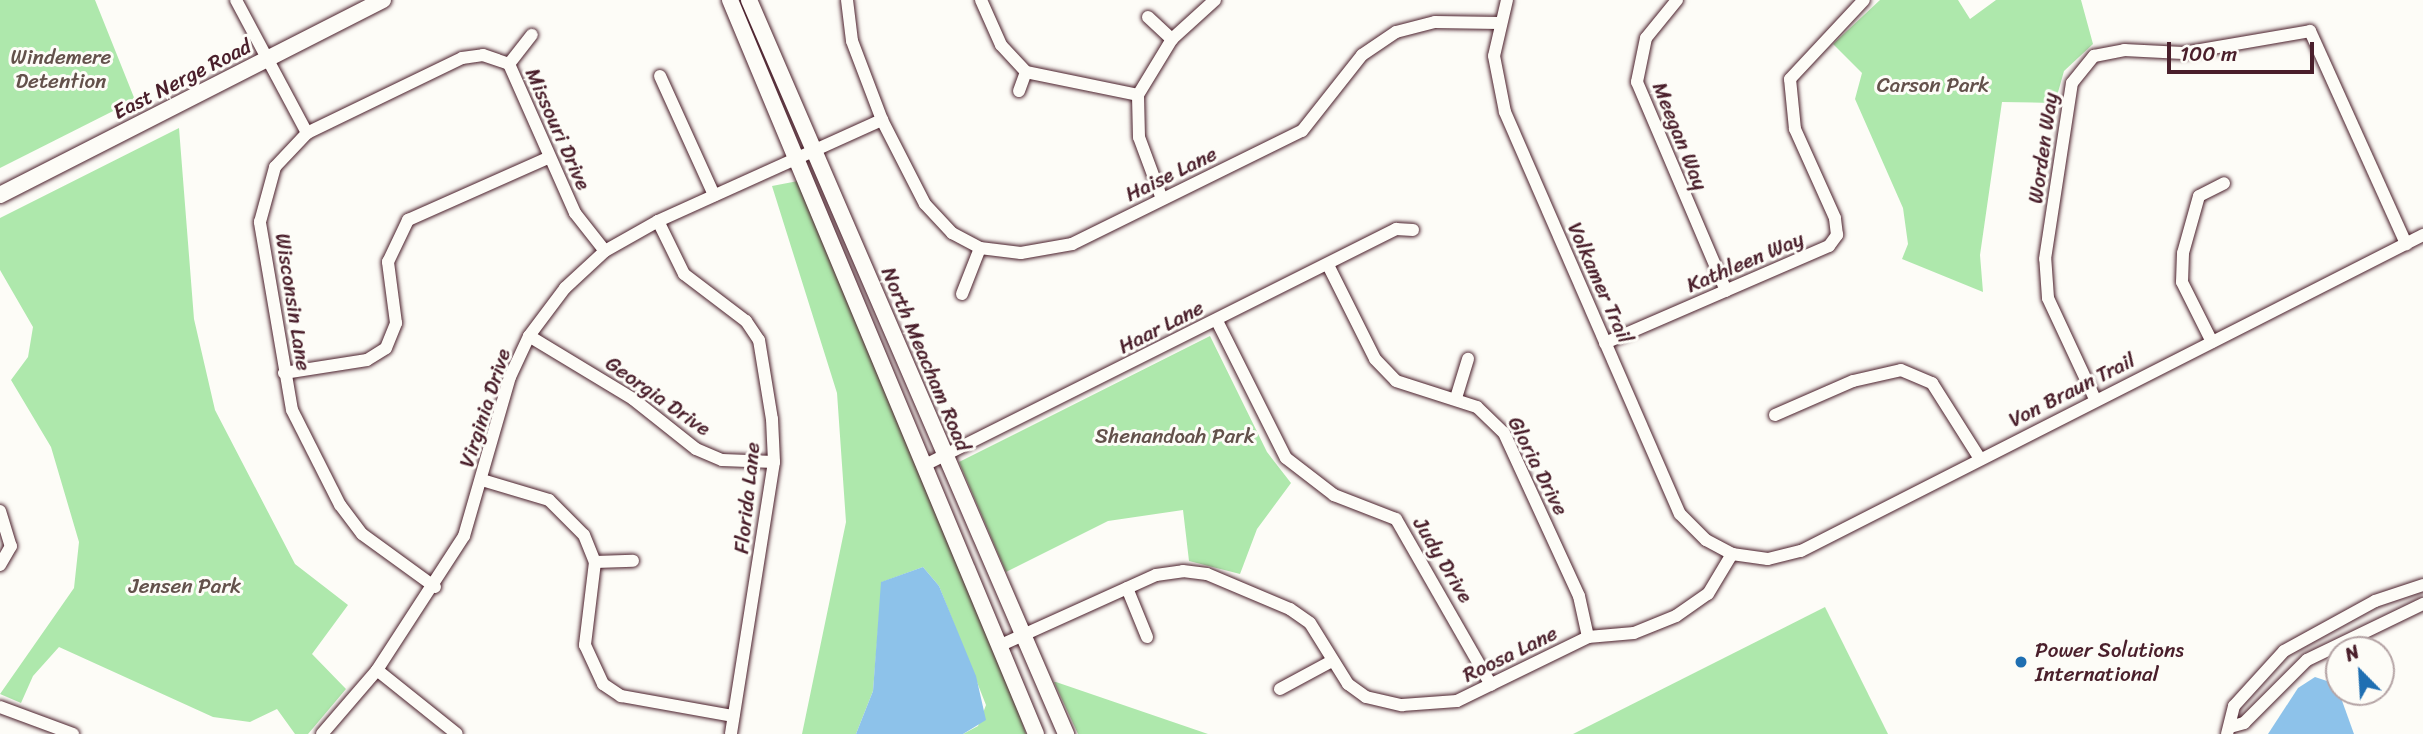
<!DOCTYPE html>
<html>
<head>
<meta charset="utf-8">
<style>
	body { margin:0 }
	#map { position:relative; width:2423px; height:734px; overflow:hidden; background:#fdfcf7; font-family:Sriracha,sans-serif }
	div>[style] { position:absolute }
	.green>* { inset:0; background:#aee8ac }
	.water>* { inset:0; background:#8dc2ea }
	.roads { filter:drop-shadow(0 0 2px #4a1f2b) drop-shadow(0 0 2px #4a1f2b) }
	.street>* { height:12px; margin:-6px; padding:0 6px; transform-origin:6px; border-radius:6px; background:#fdfcf7 }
	.secondary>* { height:16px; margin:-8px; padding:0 8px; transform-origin:8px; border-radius:8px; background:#fdfcf7 }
	.dots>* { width:19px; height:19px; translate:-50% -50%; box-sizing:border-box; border:4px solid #fdfcf7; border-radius:50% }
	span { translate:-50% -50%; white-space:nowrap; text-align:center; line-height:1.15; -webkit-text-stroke:6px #fdfcf7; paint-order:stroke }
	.park-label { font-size:21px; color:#63514b }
	.street-label { font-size:21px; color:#4a1f2b }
	.poi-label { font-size:21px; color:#4a1f2b }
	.left { translate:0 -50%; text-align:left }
	.north { position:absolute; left:2325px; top:636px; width:70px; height:70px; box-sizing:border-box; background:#fdfcf7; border:2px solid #b5a4a5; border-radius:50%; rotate:336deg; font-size:19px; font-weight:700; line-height:28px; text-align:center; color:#4a1f2b }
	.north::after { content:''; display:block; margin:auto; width:24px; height:32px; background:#1f6fb2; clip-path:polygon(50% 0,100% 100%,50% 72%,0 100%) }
	.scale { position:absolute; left:2167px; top:42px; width:147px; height:32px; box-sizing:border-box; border:4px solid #4a1f2b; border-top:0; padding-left:9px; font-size:21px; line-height:24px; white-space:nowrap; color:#4a1f2b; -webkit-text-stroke:5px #fdfcf7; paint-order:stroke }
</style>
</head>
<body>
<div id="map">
	<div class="green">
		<div style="clip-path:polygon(0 0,95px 0,135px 100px,0 168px)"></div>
		<div style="clip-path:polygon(1880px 0,1958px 0,1970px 19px,1996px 0,2081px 0,2093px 44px,2064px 71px,2055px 103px,2002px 102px,1980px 255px,1983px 292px,1902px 259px,1908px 244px,1903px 208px,1855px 99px,1862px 73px,1833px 44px)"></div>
		<div style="clip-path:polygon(179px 128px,194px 319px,215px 410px,295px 564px,348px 605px,312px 654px,346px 689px,308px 734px,295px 734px,277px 709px,250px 722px,213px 717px,59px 647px,33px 676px,21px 703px,0 694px,74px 588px,79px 542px,51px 447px,11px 380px,28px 357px,33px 327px,0 270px,0 218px)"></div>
		<div style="clip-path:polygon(798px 181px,1015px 701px,1026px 734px,963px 734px,978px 726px,986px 705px,939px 586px,923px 567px,882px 582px,873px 691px,856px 734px,802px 734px,846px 522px,837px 393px,772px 186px)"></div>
		<div style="clip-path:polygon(1210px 336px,1267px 452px,1291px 483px,1257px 529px,1240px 574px,1189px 561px,1183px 510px,1108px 521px,1006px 572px,959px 462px)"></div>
		<div style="clip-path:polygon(1825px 607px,1888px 734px,1573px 734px)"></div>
		<div style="clip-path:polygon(1054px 682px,1056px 682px,1208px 734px,1078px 734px)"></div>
	</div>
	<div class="water">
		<div style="clip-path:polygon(923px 567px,939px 586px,976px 676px,986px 720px,963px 734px,856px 734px,873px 691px,881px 582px)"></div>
		<div style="clip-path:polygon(2315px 677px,2336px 684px,2354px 734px,2268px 734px,2298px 688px)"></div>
	</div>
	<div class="roads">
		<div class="street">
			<div style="left:236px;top:0;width:151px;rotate:61.9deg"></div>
			<div style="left:847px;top:0;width:41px;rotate:83deg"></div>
			<div style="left:852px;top:41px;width:85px;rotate:69.2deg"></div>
			<div style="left:882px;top:120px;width:94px;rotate:62.9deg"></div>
			<div style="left:925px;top:204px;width:40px;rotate:47deg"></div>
			<div style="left:952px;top:233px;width:32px;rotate:28deg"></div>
			<div style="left:980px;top:248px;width:41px;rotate:7deg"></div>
			<div style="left:1021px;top:253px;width:52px;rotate:-10deg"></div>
			<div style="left:1072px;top:244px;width:256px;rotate:-26.2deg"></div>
			<div style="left:1302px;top:131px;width:97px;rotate:-51.7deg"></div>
			<div style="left:1362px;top:55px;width:41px;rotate:-34.1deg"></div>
			<div style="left:1396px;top:32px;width:40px;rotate:-14.4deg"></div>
			<div style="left:1435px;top:22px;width:64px;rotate:0.9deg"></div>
			<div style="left:981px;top:0;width:49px;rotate:66deg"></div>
			<div style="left:1001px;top:45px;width:37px;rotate:47deg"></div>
			<div style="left:1026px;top:72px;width:114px;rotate:11.6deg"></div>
			<div style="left:1507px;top:0;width:57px;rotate:103.1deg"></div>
			<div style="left:1494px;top:56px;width:57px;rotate:78.9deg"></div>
			<div style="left:1505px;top:112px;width:438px;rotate:66.5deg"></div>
			<div style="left:1680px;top:514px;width:37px;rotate:45deg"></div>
			<div style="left:1706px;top:540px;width:30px;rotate:28deg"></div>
			<div style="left:1732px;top:554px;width:36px;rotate:8deg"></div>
			<div style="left:1768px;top:559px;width:34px;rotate:-14deg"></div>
			<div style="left:1801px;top:551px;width:698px;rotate:-26.93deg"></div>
			<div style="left:1677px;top:0;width:49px;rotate:129.2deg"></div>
			<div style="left:1646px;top:38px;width:45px;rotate:101.6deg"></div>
			<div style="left:1637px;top:82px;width:227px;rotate:66.9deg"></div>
			<div style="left:1148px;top:17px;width:33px;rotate:43deg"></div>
			<div style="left:509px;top:64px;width:37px;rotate:-52deg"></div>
			<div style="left:660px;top:76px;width:131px;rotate:65.6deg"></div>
			<div style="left:1019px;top:91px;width:20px;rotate:-70deg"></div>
			<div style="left:1162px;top:199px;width:66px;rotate:-110.4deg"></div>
			<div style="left:1139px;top:137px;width:42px;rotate:-91.4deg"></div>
			<div style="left:1138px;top:95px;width:66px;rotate:-58.7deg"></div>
			<div style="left:1172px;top:39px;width:58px;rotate:-42.2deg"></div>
			<div style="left:658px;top:221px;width:59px;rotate:63.9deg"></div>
			<div style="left:684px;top:274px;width:78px;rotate:37.2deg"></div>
			<div style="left:746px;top:321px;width:23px;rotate:56deg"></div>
			<div style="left:759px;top:340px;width:80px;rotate:80.7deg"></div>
			<div style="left:772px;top:419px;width:43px;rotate:87.3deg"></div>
			<div style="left:774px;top:462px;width:275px;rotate:99deg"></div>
			<div style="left:1328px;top:265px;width:105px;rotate:63.4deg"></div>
			<div style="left:1375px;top:359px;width:30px;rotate:46deg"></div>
			<div style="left:1396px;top:381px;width:85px;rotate:17.8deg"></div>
			<div style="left:1477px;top:407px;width:37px;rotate:44deg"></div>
			<div style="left:1504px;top:433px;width:179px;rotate:65.3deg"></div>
			<div style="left:1579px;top:596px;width:42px;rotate:77.6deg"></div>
			<div style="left:962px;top:294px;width:49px;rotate:-68.6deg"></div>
			<div style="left:1217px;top:321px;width:153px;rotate:63.3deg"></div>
			<div style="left:1286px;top:458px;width:61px;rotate:37.6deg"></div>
			<div style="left:1334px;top:495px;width:66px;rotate:21.2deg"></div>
			<div style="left:1396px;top:519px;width:191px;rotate:60.2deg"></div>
			<div style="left:529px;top:336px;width:122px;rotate:31.2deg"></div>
			<div style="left:633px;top:399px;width:80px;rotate:38.4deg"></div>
			<div style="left:696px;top:449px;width:28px;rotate:23deg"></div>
			<div style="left:722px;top:460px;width:52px;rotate:2.2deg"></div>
			<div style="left:2212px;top:342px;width:67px;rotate:-116.6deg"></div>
			<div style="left:2182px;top:282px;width:29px;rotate:-88deg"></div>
			<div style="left:2183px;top:253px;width:59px;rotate:-74.3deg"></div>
			<div style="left:2199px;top:196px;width:28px;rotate:-27deg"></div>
			<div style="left:1605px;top:343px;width:244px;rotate:-23.4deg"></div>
			<div style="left:1829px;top:246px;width:14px;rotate:-54deg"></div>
			<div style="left:1837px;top:235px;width:17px;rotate:-97deg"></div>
			<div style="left:1835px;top:218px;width:98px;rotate:-114.2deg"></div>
			<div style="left:1795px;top:129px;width:50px;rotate:-95.7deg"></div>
			<div style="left:1790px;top:79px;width:108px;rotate:-46.9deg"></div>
			<div style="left:284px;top:373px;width:84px;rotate:-8.9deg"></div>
			<div style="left:367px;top:360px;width:22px;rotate:-32deg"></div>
			<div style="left:386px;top:348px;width:27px;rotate:-68deg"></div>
			<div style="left:396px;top:323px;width:62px;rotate:-97.5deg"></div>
			<div style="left:388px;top:262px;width:47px;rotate:-64.5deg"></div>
			<div style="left:408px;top:220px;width:153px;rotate:-23.9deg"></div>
			<div style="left:1456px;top:398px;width:41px;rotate:-72.9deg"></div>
			<div style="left:2095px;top:399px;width:111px;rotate:-115deg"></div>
			<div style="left:2048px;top:298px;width:39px;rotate:-94deg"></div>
			<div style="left:2045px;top:259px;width:178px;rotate:-81.3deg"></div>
			<div style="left:2072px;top:83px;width:35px;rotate:-51deg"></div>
			<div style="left:2094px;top:56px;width:31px;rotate:-11deg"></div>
			<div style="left:2124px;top:50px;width:59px;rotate:2.9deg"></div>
			<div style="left:2183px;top:53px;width:129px;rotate:-9.8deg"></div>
			<div style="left:2310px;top:31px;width:234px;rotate:65.7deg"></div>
			<div style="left:1775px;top:415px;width:85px;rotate:-23.6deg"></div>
			<div style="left:1853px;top:381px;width:49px;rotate:-12.9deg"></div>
			<div style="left:1901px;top:370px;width:34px;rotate:23deg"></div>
			<div style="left:1932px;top:383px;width:90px;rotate:57.7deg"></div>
			<div style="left:927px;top:464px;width:525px;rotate:-26.61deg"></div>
			<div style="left:1396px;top:229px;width:17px;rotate:3deg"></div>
			<div style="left:482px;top:480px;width:70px;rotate:16.6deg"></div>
			<div style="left:549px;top:500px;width:49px;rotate:45deg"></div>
			<div style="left:584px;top:535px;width:29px;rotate:68deg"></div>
			<div style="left:595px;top:562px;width:84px;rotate:96.9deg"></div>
			<div style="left:585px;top:645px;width:43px;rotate:65.2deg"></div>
			<div style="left:603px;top:684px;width:22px;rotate:34deg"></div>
			<div style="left:621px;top:696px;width:114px;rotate:10.1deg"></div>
			<div style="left:0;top:511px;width:37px;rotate:73deg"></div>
			<div style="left:11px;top:546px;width:22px;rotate:120deg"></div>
			<div style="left:595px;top:562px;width:38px;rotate:-2deg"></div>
			<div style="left:435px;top:587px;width:90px;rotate:-144deg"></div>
			<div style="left:362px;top:534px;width:36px;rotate:-127deg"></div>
			<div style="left:340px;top:505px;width:106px;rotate:-116.8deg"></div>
			<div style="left:292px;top:410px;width:191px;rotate:-99.7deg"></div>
			<div style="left:260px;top:222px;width:57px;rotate:-74.7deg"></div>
			<div style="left:275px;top:167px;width:47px;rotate:-46.7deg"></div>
			<div style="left:307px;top:133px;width:172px;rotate:-25.8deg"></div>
			<div style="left:462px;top:58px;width:21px;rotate:-8deg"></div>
			<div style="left:483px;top:55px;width:28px;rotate:19deg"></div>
			<div style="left:509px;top:64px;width:163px;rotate:66.1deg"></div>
			<div style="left:575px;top:213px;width:48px;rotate:51.7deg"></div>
			<div style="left:1127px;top:588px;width:53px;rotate:67.8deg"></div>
			<div style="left:1001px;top:645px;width:170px;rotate:-24.3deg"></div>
			<div style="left:1156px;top:575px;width:27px;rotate:-8deg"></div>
			<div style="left:1183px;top:571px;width:24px;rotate:7deg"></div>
			<div style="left:1207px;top:574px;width:90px;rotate:22.9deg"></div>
			<div style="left:1290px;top:609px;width:24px;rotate:35deg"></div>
			<div style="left:1310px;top:623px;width:72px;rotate:58.1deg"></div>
			<div style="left:1348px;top:684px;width:22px;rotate:36deg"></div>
			<div style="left:1366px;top:697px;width:37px;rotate:13deg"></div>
			<div style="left:1402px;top:705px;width:55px;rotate:-4.2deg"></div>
			<div style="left:1457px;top:701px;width:146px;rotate:-26deg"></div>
			<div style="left:1588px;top:637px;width:46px;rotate:-5deg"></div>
			<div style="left:1634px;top:633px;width:45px;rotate:-22deg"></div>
			<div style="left:1676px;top:616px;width:39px;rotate:-35deg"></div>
			<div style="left:1708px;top:594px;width:47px;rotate:-59deg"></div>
			<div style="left:377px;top:670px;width:102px;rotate:38.7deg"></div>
			<div style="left:1280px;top:689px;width:59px;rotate:-28.3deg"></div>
			<div style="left:0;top:707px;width:78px;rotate:20.3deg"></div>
			<div style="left:2230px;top:727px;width:15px;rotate:-16deg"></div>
			<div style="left:2244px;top:723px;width:89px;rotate:-45deg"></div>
			<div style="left:2307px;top:660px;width:129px;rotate:-25.8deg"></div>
			<div style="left:322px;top:734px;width:84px;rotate:-49.3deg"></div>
			<div style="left:377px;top:670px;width:160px;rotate:-57deg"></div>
			<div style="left:464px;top:536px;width:166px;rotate:-73.9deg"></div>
			<div style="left:510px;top:377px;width:45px;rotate:-65.1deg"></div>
			<div style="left:529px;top:336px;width:60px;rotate:-53.1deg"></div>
			<div style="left:565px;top:288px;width:54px;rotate:-42.8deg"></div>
			<div style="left:605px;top:251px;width:61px;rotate:-29.5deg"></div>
			<div style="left:658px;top:221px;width:246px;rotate:-24.3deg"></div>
			<div style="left:2227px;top:734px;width:29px;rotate:-76deg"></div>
			<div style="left:2234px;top:706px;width:74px;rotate:-47.7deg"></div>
			<div style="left:2284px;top:651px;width:104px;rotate:-28.8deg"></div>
			<div style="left:2375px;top:601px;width:51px;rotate:-18.4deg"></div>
		</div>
		<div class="secondary">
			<div style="left:730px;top:0;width:795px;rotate:67.37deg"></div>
			<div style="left:749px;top:0;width:800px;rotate:66.64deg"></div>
			<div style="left:0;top:195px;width:430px;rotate:-27deg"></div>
		</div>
	</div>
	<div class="dots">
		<div style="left:2021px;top:662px;background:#1f6fb2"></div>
	</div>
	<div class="park-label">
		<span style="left:61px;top:69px">Windemere<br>Detention</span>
		<span style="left:1933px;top:85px">Carson Park</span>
		<span style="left:1175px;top:436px">Shenandoah Park</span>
		<span style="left:185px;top:586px">Jensen Park</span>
	</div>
	<div class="street-label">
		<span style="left:182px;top:79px;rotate:-27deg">East Nerge Road</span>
		<span style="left:558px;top:129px;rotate:66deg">Missouri Drive</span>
		<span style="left:1680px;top:136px;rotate:68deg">Meegan Way</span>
		<span style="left:2043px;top:148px;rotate:-82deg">Worden Way</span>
		<span style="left:1171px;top:174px;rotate:-26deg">Haise Lane</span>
		<span style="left:1745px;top:262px;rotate:-23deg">Kathleen Way</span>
		<span style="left:1600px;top:283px;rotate:66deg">Volkamer Trail</span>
		<span style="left:293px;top:302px;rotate:81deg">Wisconsin Lane</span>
		<span style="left:1161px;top:327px;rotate:-27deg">Haar Lane</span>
		<span style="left:926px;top:359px;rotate:67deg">North Meacham Road</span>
		<span style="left:2072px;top:390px;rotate:-27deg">Von Braun Trail</span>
		<span style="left:658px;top:396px;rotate:35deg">Georgia Drive</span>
		<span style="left:485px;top:408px;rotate:-72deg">Virginia Drive</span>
		<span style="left:1538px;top:466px;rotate:63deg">Gloria Drive</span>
		<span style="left:747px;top:498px;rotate:-84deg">Florida Lane</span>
		<span style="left:1443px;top:560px;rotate:59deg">Judy Drive</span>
		<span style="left:1510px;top:654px;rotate:-26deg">Roosa Lane</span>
	</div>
	<div class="poi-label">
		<span class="left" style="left:2035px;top:662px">Power Solutions<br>International</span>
	</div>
	<div class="north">N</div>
	<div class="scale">100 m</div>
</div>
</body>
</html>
